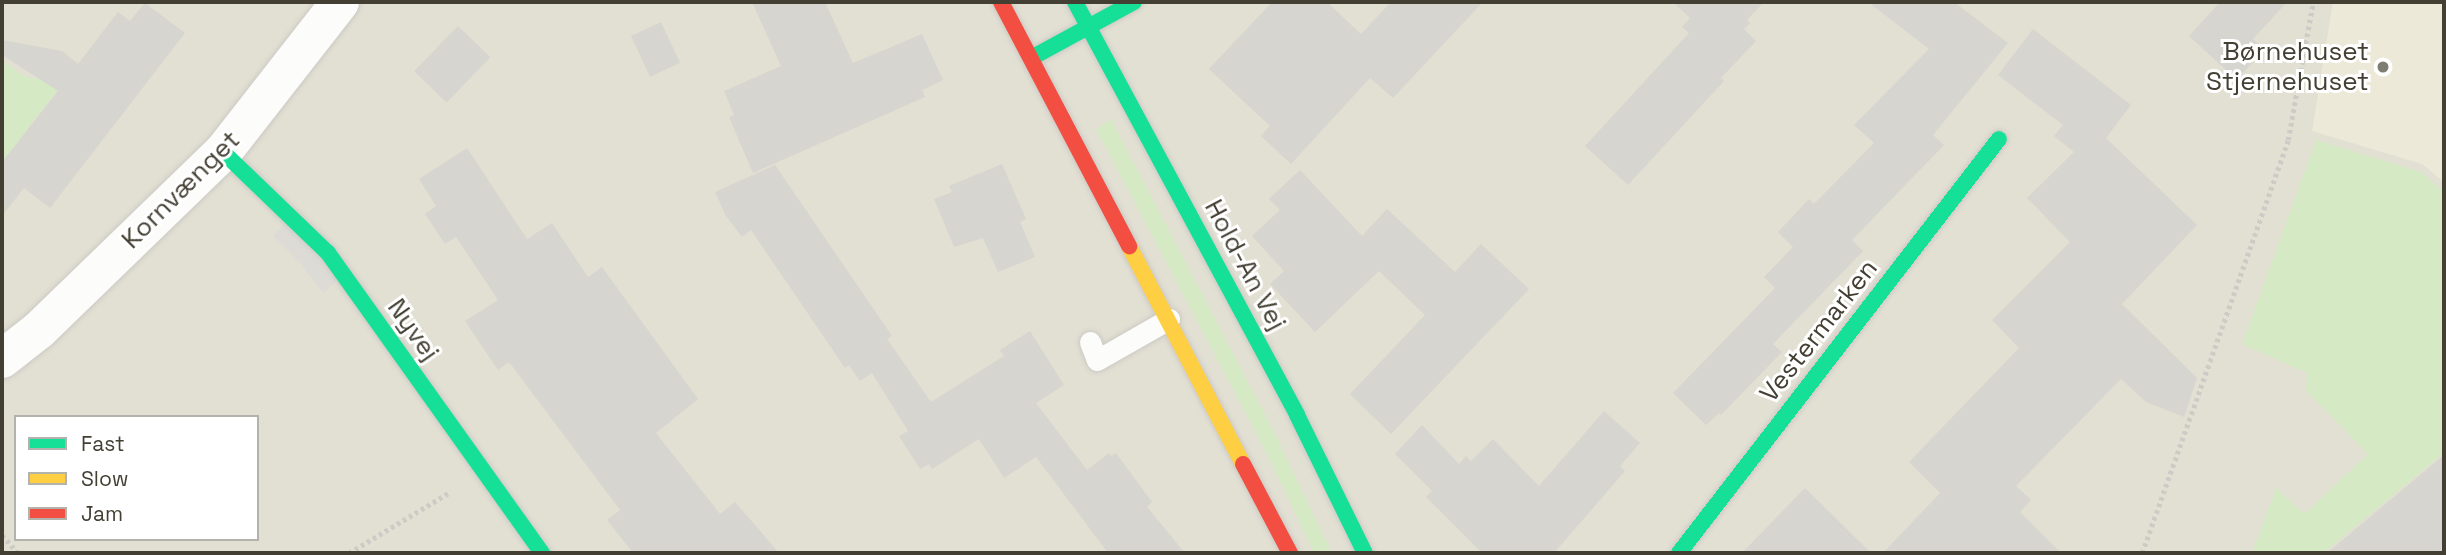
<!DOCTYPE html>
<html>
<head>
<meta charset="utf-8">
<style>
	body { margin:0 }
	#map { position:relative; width:2446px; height:555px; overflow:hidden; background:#eeece6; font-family:"Space Grotesk",sans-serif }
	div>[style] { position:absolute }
	.residential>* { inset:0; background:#e2dfd3 }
	.education>* { inset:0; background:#ece9d8 }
	.green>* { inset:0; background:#d5e9c5 }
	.parking>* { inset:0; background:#dddbd6 }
	.building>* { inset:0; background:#d7d5cf; transform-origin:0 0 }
	.path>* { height:4.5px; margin-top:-2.25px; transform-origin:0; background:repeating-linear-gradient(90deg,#cccbc5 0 3.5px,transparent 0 7px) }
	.roads { filter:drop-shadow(0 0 2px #cccac4) drop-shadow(0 0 2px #cccac4) }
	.lane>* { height:21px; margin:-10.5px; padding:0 10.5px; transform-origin:10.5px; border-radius:10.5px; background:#fcfcfb }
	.street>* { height:38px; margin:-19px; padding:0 19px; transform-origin:19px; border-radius:19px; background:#fcfcfb }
	.fast>* { height:16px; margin:-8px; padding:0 8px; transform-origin:8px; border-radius:8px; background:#16e098 }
	.slow>* { height:16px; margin:-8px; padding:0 8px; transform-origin:8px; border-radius:8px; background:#ffcf43 }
	.jam>* { height:16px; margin:-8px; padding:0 8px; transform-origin:8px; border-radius:8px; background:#f24e42 }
	.dots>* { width:19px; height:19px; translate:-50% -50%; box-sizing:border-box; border:4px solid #fff; border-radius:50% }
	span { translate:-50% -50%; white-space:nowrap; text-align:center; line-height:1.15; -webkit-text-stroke:6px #fff; paint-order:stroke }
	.poi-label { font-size:26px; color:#433f33 }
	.right { translate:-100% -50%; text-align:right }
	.street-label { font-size:26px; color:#433f33 }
	.frame { position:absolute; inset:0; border:4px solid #433f33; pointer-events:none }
	.legend { position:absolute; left:14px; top:415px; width:245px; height:126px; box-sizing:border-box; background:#fff; border:2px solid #b4b2ad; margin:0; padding:9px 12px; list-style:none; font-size:21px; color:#433f33 }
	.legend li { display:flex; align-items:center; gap:14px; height:35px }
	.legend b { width:35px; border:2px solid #b4b2ad }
</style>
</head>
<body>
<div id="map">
	<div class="residential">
		<div style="clip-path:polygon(evenodd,2px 2px,2444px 2px,2444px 553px,2px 553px,2px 2px,16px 417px,257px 417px,257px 539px,16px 539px,16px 417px)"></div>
	</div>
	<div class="education">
		<div style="clip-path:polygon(2333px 2px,2444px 2px,2444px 182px,2422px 164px,2312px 131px)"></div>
	</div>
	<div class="green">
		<div style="clip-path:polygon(2px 60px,24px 76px,62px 84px,2px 162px)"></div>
		<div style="clip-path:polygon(1111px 119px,1273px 430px,1332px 553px,1314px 553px,1267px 454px,1096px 129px)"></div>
		<div style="clip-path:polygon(2316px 140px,2421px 172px,2444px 192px,2444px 453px,2323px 553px,2252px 553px,2276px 488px,2304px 514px,2368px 454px,2306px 391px,2307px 373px,2242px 344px)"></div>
	</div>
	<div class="parking">
		<div style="clip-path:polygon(285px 223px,338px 280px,323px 293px,300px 263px,273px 236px)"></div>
	</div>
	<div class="building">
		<div style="clip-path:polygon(752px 2px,825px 2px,853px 63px,922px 34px,943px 80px,922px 90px,925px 97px,753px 173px,729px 117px,734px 115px,724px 91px,781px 66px)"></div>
		<div style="clip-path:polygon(1272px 2px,1327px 2px,1361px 34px,1391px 2px,1483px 2px,1393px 98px,1370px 78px,1291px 164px,1261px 136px,1270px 126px,1209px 69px)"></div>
		<div style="clip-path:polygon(1673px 2px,1764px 2px,1747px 20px,1750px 23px,1744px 29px,1756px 41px,1721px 78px,1724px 81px,1628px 185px,1585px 146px,1689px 33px,1682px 27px,1690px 18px)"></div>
		<div style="clip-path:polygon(1868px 2px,1954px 2px,2008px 43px,1933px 135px,1944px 145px,1852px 240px,1863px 251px,1773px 344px,1782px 352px,1721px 415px,1719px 413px,1706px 425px,1673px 393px,1775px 288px,1764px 277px,1793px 247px,1778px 232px,1809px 199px,1814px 204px,1874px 143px,1854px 125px,1929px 49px)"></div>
		<div style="clip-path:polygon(2220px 2px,2287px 2px,2253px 39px,2264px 49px,2237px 80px,2189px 36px)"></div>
		<div style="clip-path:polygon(145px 3px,185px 33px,50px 208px,24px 188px,2px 216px,2px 162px,58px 91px,2px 55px,2px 40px,62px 51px,78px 64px,118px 12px,130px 21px)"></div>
		<div style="left:661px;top:22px;width:45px;height:33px;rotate:65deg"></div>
		<div style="left:458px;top:26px;width:45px;height:63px;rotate:44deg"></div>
		<div style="clip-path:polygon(2033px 29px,2131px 105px,2106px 138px,2197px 225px,2122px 304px,2197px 378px,2184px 417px,2146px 402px,2121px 379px,2016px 486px,2031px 500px,2020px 512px,2061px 553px,1883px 553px,1940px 493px,1909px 462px,2019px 348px,1992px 320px,2070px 242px,2027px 198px,2074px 152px,2054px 136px,2063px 125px,1998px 75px)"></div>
		<div style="clip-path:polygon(467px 148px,527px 239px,552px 223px,588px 277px,602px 267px,698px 399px,656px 433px,720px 514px,735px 502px,779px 553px,633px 553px,607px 520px,620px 510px,509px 362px,498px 370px,465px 321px,498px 300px,456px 237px,445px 244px,425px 214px,436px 206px,419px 179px)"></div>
		<div style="clip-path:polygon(1002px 164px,1026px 219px,1020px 222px,1035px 257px,998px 272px,983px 238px,954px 247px,934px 199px,952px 192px,949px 186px)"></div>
		<div style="clip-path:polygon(775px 165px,892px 336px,887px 339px,931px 402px,1004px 356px,1000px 350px,1030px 331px,1064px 385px,1036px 403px,1087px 470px,1109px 453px,1111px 456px,1116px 453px,1152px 502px,1147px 507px,1185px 553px,1108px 553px,1036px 457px,1004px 478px,979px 439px,932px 469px,929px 464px,920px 469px,899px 436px,908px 431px,872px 373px,860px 381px,849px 365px,845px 368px,751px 230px,742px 237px,726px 216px,715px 192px)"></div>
		<div style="clip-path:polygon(1300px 170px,1362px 236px,1387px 209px,1455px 272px,1481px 244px,1529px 289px,1391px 434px,1350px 394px,1425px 315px,1379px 271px,1315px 332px,1270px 284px,1284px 271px,1252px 236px,1280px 210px,1269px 199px)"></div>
		<div style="clip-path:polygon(1604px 411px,1640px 443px,1620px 466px,1625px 471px,1554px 553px,1482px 553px,1426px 497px,1432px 491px,1395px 454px,1422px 425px,1459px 464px,1466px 456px,1471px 461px,1493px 439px,1539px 486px)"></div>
		<div style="clip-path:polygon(2444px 455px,2444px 553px,2327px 553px,2370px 517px)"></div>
		<div style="clip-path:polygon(1805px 488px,1871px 553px,1742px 553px)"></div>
	</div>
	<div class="path">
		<div style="left:2px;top:535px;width:24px;rotate:48deg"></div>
		<div style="left:349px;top:553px;width:118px;rotate:-31.1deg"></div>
		<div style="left:2142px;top:553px;width:438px;rotate:-70.5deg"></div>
		<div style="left:2288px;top:140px;width:140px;rotate:-79.7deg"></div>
	</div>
	<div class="roads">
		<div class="lane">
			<div style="left:1090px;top:342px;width:19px;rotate:69deg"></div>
			<div style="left:1097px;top:360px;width:83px;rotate:-29.7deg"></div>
		</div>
		<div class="street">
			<div style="left:2px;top:359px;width:47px;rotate:-38.1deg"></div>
			<div style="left:39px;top:330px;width:256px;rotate:-44.1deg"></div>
			<div style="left:223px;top:152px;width:190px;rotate:-52deg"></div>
		</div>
		<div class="fast">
			<div style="left:1075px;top:2px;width:469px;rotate:61.7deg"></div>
			<div style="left:1297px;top:415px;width:154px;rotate:63.8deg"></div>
			<div style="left:1033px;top:57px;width:115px;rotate:-28.6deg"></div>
			<div style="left:223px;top:152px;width:146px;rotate:43.9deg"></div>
			<div style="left:328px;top:253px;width:369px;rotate:54.5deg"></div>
			<div style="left:1679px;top:553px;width:523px;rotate:-52.3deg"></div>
		</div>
		<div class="slow">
			<div style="left:1129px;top:246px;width:246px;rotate:62.4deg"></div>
		</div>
		<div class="jam">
			<div style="left:1001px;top:2px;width:276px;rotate:62.3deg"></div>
			<div style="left:1243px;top:464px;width:101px;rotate:62.2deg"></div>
		</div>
	</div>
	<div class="dots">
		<div style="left:2383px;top:67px;background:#7f7c72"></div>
	</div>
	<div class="poi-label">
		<span class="right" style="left:2369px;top:67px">Børnehuset<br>Stjernehuset</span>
	</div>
	<div class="street-label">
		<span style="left:181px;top:190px;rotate:-45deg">Kornvænget</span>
		<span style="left:1245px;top:265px;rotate:62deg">Hold-An Vej</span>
		<span style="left:413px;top:330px;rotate:55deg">Nyvej</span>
		<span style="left:1819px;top:331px;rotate:-52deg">Vestermarken</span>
	</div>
	<div class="frame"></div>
	<ul class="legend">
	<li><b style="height:9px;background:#16e098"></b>Fast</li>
	<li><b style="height:9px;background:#ffcf43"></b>Slow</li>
	<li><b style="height:9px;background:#f24e42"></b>Jam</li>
	</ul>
</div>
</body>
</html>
